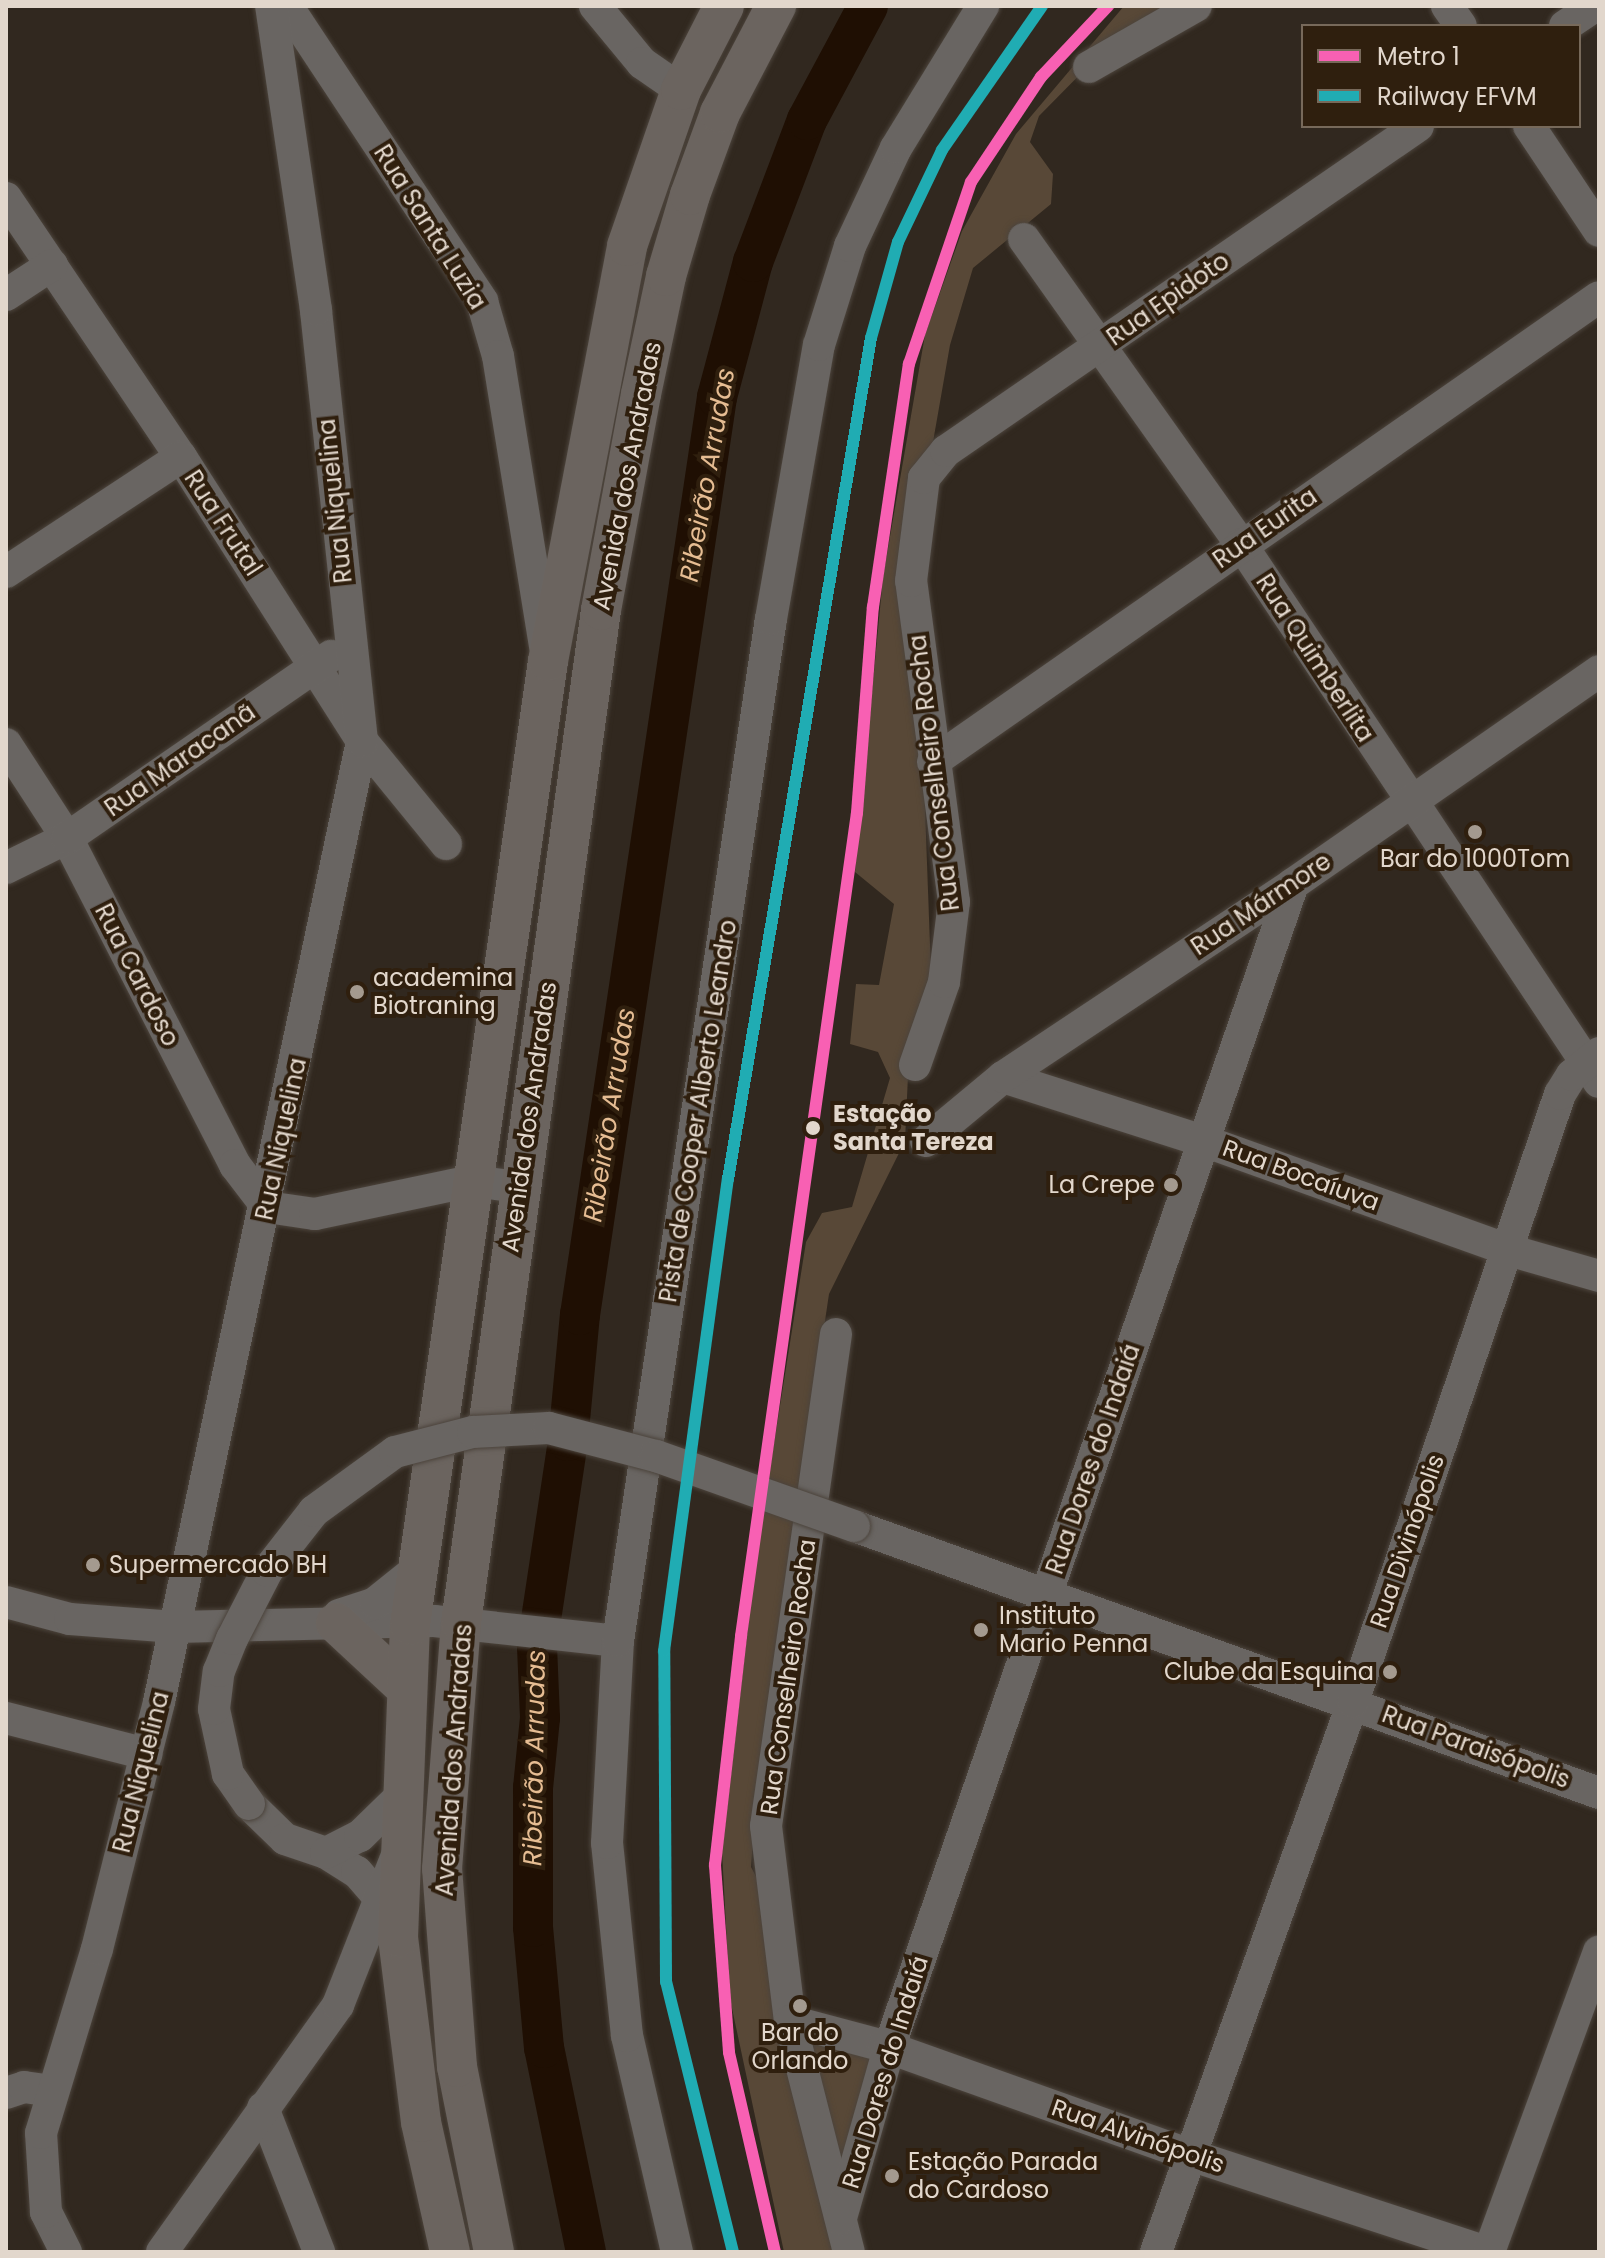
<!DOCTYPE html>
<html>
<head>
<meta charset="utf-8">
<style>
	body { margin:0 }
	#map { position:relative; width:1605px; height:2258px; overflow:hidden; background:#31281f; font-family:Poppins,sans-serif }
	div>[style] { position:absolute }
	.green>* { inset:0; background:#584837 }
	.river>* { height:40px; margin:-20px; padding:0 20px; transform-origin:20px; border-radius:20px; background:#1f0f03 }
	.roads { filter:drop-shadow(0 0 2px #4c443c) drop-shadow(0 0 2px #4c443c) }
	.minor>* { height:32px; margin:-16px; padding:0 16px; transform-origin:16px; border-radius:16px; background:#696562 }
	.major>* { height:40px; margin:-20px; padding:0 20px; transform-origin:20px; border-radius:20px; background:#6b645f }
	.bridges { filter:drop-shadow(0 0 2px #4c443c) drop-shadow(0 0 2px #4c443c) }
	.minor-bridge>* { height:32px; margin:-16px; padding:0 16px; transform-origin:16px; border-radius:16px; background:#696562 }
	.rail-1>* { height:12px; margin:-6px; padding:0 6px; transform-origin:6px; border-radius:6px; background:#20acb3 }
	.metro-1>* { height:12px; margin:-6px; padding:0 6px; transform-origin:6px; border-radius:6px; background:#f860b3 }
	.dots>* { width:22px; height:22px; translate:-50% -50%; box-sizing:border-box; border:4px solid #2f1f0e; border-radius:50% }
	span { translate:-50% -50%; white-space:nowrap; text-align:center; line-height:1.15; -webkit-text-stroke:8px #2f1f0e; paint-order:stroke }
	.street-label { font-size:24px; color:#e2d7cc }
	.poi-label { font-size:24px; color:#e2d7cc }
	.left { translate:0 -50%; text-align:left }
	.right { translate:-100% -50%; text-align:right }
	.stop-label { font-size:24px; color:#e2d7cc; font-weight:700 }
	.water-label { font-size:26px; color:#e6bd93; font-style:italic }
	.frame { position:absolute; inset:0; border:8px solid #e2d7cc; pointer-events:none }
	.legend { position:absolute; left:1301px; top:24px; width:280px; height:104px; box-sizing:border-box; background:#2f1f0e; border:2px solid #77695a; margin:0; padding:10px 14px; list-style:none; font-size:24px; color:#e2d7cc }
	.legend li { display:flex; align-items:center; gap:16px; height:40px }
	.legend b { width:40px; border:2px solid #77695a }
</style>
</head>
<body>
<div id="map">
	<div class="green">
		<div style="clip-path:polygon(1124px 6px,1172px 6px,1110px 44px,1039px 116px,1030px 142px,1053px 174px,1051px 204px,973px 268px,950px 345px,933px 442px,913px 481px,931px 972px,909px 1054px,905px 1141px,829px 1294px,758px 1771px,751px 1867px,761px 1886px,839px 2252px,784px 2252px,730px 1999px,722px 1852px,756px 1557px,806px 1242px,822px 1213px,852px 1207px,890px 1078px,878px 1052px,850px 1044px,856px 984px,879px 985px,894px 904px,855px 872px,883px 577px,925px 335px,962px 231px,1016px 134px)"></div>
		<div style="clip-path:polygon(801px 2030px,877px 2051px,840px 2197px)"></div>
	</div>
	<div class="river">
		<div style="left:586px;top:2252px;width:208px;rotate:-101.6deg"></div>
		<div style="left:544px;top:2048px;width:121px;rotate:-95.2deg"></div>
		<div style="left:533px;top:1927px;width:139px;rotate:-90deg"></div>
		<div style="left:533px;top:1788px;width:70px;rotate:-84.3deg"></div>
		<div style="left:540px;top:1718px;width:72px;rotate:-92.4deg"></div>
		<div style="left:537px;top:1646px;width:207px;rotate:-81.4deg"></div>
		<div style="left:568px;top:1441px;width:127px;rotate:-84.6deg"></div>
		<div style="left:580px;top:1315px;width:928px;rotate:-81.51deg"></div>
		<div style="left:717px;top:397px;width:140px;rotate:-75.1deg"></div>
		<div style="left:753px;top:262px;width:152px;rotate:-69.2deg"></div>
		<div style="left:807px;top:120px;width:129px;rotate:-61.8deg"></div>
	</div>
	<div class="roads">
		<div class="minor">
			<div style="left:287px;top:6px;width:354px;rotate:56.5deg"></div>
			<div style="left:482px;top:301px;width:57px;rotate:73.8deg"></div>
			<div style="left:498px;top:356px;width:294px;rotate:80.8deg"></div>
			<div style="left:595px;top:6px;width:74px;rotate:50.5deg"></div>
			<div style="left:642px;top:63px;width:47px;rotate:34.7deg"></div>
			<div style="left:1447px;top:6px;width:24px;rotate:55deg"></div>
			<div style="left:1565px;top:26px;width:36px;rotate:-34deg"></div>
			<div style="left:1089px;top:67px;width:123px;rotate:-29.7deg"></div>
			<div style="left:1529px;top:126px;width:126px;rotate:56.3deg"></div>
			<div style="left:6px;top:198px;width:313px;rotate:56deg"></div>
			<div style="left:181px;top:457px;width:337px;rotate:57.5deg"></div>
			<div style="left:362px;top:741px;width:133px;rotate:50.8deg"></div>
			<div style="left:1024px;top:239px;width:374px;rotate:54.6deg"></div>
			<div style="left:1241px;top:544px;width:646px;rotate:56.36deg"></div>
			<div style="left:6px;top:295px;width:55px;rotate:-33.1deg"></div>
			<div style="left:6px;top:572px;width:209px;rotate:-33.3deg"></div>
			<div style="left:6px;top:744px;width:112px;rotate:57deg"></div>
			<div style="left:67px;top:838px;width:368px;rotate:62.8deg"></div>
			<div style="left:235px;top:1165px;width:53px;rotate:52.7deg"></div>
			<div style="left:267px;top:1207px;width:49px;rotate:8.3deg"></div>
			<div style="left:315px;top:1214px;width:160px;rotate:-11.9deg"></div>
			<div style="left:472px;top:1181px;width:46px;rotate:7.4deg"></div>
			<div style="left:933px;top:762px;width:812px;rotate:-34.92deg"></div>
			<div style="left:6px;top:868px;width:68px;rotate:-26.2deg"></div>
			<div style="left:67px;top:838px;width:321px;rotate:-34.6deg"></div>
			<div style="left:915px;top:1065px;width:88px;rotate:-70.7deg"></div>
			<div style="left:944px;top:982px;width:81px;rotate:-82.9deg"></div>
			<div style="left:954px;top:902px;width:324px;rotate:-97.6deg"></div>
			<div style="left:911px;top:581px;width:104px;rotate:-82.8deg"></div>
			<div style="left:924px;top:478px;width:35px;rotate:-51deg"></div>
			<div style="left:946px;top:451px;width:573px;rotate:-34.55deg"></div>
			<div style="left:1003px;top:1077px;width:211px;rotate:17.7deg"></div>
			<div style="left:1204px;top:1141px;width:320px;rotate:19.7deg"></div>
			<div style="left:1505px;top:1249px;width:98px;rotate:16deg"></div>
			<div style="left:926px;top:1141px;width:100px;rotate:-39.7deg"></div>
			<div style="left:1003px;top:1077px;width:348px;rotate:-33.6deg"></div>
			<div style="left:1293px;top:884px;width:373px;rotate:-34.8deg"></div>
			<div style="left:836px;top:1334px;width:497px;rotate:98.1deg"></div>
			<div style="left:766px;top:1826px;width:196px;rotate:83deg"></div>
			<div style="left:790px;top:2021px;width:238px;rotate:75.7deg"></div>
			<div style="left:854px;top:1526px;width:791px;rotate:19.72deg"></div>
			<div style="left:6px;top:1602px;width:66px;rotate:14.9deg"></div>
			<div style="left:70px;top:1619px;width:105px;rotate:4.4deg"></div>
			<div style="left:175px;top:1627px;width:259px;rotate:-1.3deg"></div>
			<div style="left:434px;top:1621px;width:185px;rotate:6.2deg"></div>
			<div style="left:339px;top:1615px;width:38px;rotate:-18deg"></div>
			<div style="left:375px;top:1603px;width:58px;rotate:-38.7deg"></div>
			<div style="left:6px;top:1718px;width:145px;rotate:14.4deg"></div>
			<div style="left:249px;top:1804px;width:50px;rotate:44.2deg"></div>
			<div style="left:285px;top:1839px;width:43px;rotate:18.9deg"></div>
			<div style="left:326px;top:1853px;width:36px;rotate:32deg"></div>
			<div style="left:357px;top:1872px;width:32px;rotate:49deg"></div>
			<div style="left:326px;top:1853px;width:38px;rotate:-27deg"></div>
			<div style="left:360px;top:1836px;width:56px;rotate:-44.3deg"></div>
			<div style="left:790px;top:2021px;width:97px;rotate:14.9deg"></div>
			<div style="left:884px;top:2046px;width:325px;rotate:19.6deg"></div>
			<div style="left:1190px;top:2155px;width:312px;rotate:18.1deg"></div>
			<div style="left:6px;top:2093px;width:19px;rotate:-18deg"></div>
			<div style="left:24px;top:2087px;width:29px;rotate:8deg"></div>
			<div style="left:263px;top:2108px;width:155px;rotate:68.7deg"></div>
			<div style="left:841px;top:2218px;width:177px;rotate:-74.2deg"></div>
			<div style="left:889px;top:2048px;width:1232px;rotate:-70.86deg"></div>
			<div style="left:66px;top:2252px;width:45px;rotate:-116.6deg"></div>
			<div style="left:46px;top:2212px;width:79px;rotate:-93.6deg"></div>
			<div style="left:41px;top:2133px;width:192px;rotate:-73.1deg"></div>
			<div style="left:97px;top:1949px;width:255px;rotate:-75.9deg"></div>
			<div style="left:159px;top:1702px;width:982px;rotate:-78.07deg"></div>
			<div style="left:362px;top:741px;width:433px;rotate:-96.1deg"></div>
			<div style="left:316px;top:310px;width:307px;rotate:-98.4deg"></div>
			<div style="left:162px;top:2252px;width:303px;rotate:-54.5deg"></div>
			<div style="left:338px;top:2005px;width:161px;rotate:-68.5deg"></div>
			<div style="left:677px;top:2252px;width:222px;rotate:-103deg"></div>
			<div style="left:627px;top:2036px;width:194px;rotate:-95.9deg"></div>
			<div style="left:607px;top:1843px;width:202px;rotate:-86.9deg"></div>
			<div style="left:618px;top:1641px;width:1033px;rotate:-81.49deg"></div>
			<div style="left:771px;top:619px;width:278px;rotate:-80.1deg"></div>
			<div style="left:819px;top:345px;width:104px;rotate:-72.6deg"></div>
			<div style="left:850px;top:246px;width:108px;rotate:-64.9deg"></div>
			<div style="left:896px;top:148px;width:167px;rotate:-58.5deg"></div>
			<div style="left:1156px;top:2252px;width:584px;rotate:-70.29deg"></div>
			<div style="left:1353px;top:1702px;width:642px;rotate:-71.2deg"></div>
			<div style="left:1560px;top:1094px;width:22px;rotate:-58deg"></div>
			<div style="left:1572px;top:1075px;width:35px;rotate:-39deg"></div>
			<div style="left:1489px;top:2252px;width:320px;rotate:-69.9deg"></div>
		</div>
		<div class="major">
			<div style="left:336px;top:1623px;width:96px;rotate:42.9deg"></div>
			<div style="left:450px;top:2252px;width:133px;rotate:-102.6deg"></div>
			<div style="left:421px;top:2122px;width:186px;rotate:-97.1deg"></div>
			<div style="left:398px;top:1937px;width:312px;rotate:-87.8deg"></div>
			<div style="left:410px;top:1625px;width:974px;rotate:-81.85deg"></div>
			<div style="left:548px;top:661px;width:422px;rotate:-79.2deg"></div>
			<div style="left:627px;top:246px;width:165px;rotate:-70.9deg"></div>
			<div style="left:681px;top:90px;width:94px;rotate:-62.9deg"></div>
			<div style="left:494px;top:2252px;width:189px;rotate:-101.3deg"></div>
			<div style="left:457px;top:2067px;width:199px;rotate:-94.3deg"></div>
			<div style="left:442px;top:1869px;width:247px;rotate:-85.6deg"></div>
			<div style="left:461px;top:1623px;width:1023px;rotate:-82.13deg"></div>
			<div style="left:601px;top:610px;width:220px;rotate:-79.5deg"></div>
			<div style="left:641px;top:394px;width:121px;rotate:-78deg"></div>
			<div style="left:666px;top:276px;width:84px;rotate:-73.5deg"></div>
			<div style="left:690px;top:195px;width:87px;rotate:-69.9deg"></div>
			<div style="left:720px;top:113px;width:121px;rotate:-62.4deg"></div>
		</div>
	</div>
	<div class="bridges">
		<div class="minor-bridge">
			<div style="left:249px;top:1804px;width:37px;rotate:-125deg"></div>
			<div style="left:228px;top:1774px;width:66px;rotate:-102.2deg"></div>
			<div style="left:214px;top:1709px;width:38px;rotate:-83deg"></div>
			<div style="left:219px;top:1671px;width:35px;rotate:-68deg"></div>
			<div style="left:232px;top:1639px;width:76px;rotate:-62.8deg"></div>
			<div style="left:267px;top:1571px;width:76px;rotate:-51.9deg"></div>
			<div style="left:314px;top:1511px;width:100px;rotate:-36.1deg"></div>
			<div style="left:395px;top:1452px;width:81px;rotate:-14.4deg"></div>
			<div style="left:473px;top:1432px;width:76px;rotate:-3deg"></div>
			<div style="left:549px;top:1428px;width:111px;rotate:14.7deg"></div>
			<div style="left:656px;top:1456px;width:210px;rotate:19.5deg"></div>
		</div>
	</div>
	<div class="rail-1">
		<div style="left:733px;top:2252px;width:278px;rotate:-103.9deg"></div>
		<div style="left:666px;top:1982px;width:331px;rotate:-90.3deg"></div>
		<div style="left:664px;top:1651px;width:476px;rotate:-82.3deg"></div>
		<div style="left:728px;top:1179px;width:853px;rotate:-80.35deg"></div>
		<div style="left:871px;top:338px;width:100px;rotate:-74.3deg"></div>
		<div style="left:898px;top:242px;width:102px;rotate:-64.4deg"></div>
		<div style="left:942px;top:150px;width:175px;rotate:-55.2deg"></div>
	</div>
	<div class="metro-1">
		<div style="left:775px;top:2252px;width:205px;rotate:-103deg"></div>
		<div style="left:729px;top:2052px;width:188px;rotate:-94.3deg"></div>
		<div style="left:715px;top:1865px;width:230px;rotate:-83.5deg"></div>
		<div style="left:741px;top:1636px;width:831px;rotate:-81.98deg"></div>
		<div style="left:857px;top:813px;width:207px;rotate:-85.6deg"></div>
		<div style="left:873px;top:607px;width:246px;rotate:-81.6deg"></div>
		<div style="left:909px;top:364px;width:192px;rotate:-71.2deg"></div>
		<div style="left:971px;top:182px;width:126px;rotate:-56.3deg"></div>
		<div style="left:1041px;top:77px;width:98px;rotate:-46.7deg"></div>
	</div>
	<div class="dots">
		<div style="left:1475px;top:832px;background:#a49a8f"></div>
		<div style="left:357px;top:992px;background:#a49a8f"></div>
		<div style="left:813px;top:1128px;background:#e2d7cc"></div>
		<div style="left:1171px;top:1185px;background:#a49a8f"></div>
		<div style="left:93px;top:1565px;background:#a49a8f"></div>
		<div style="left:981px;top:1630px;background:#a49a8f"></div>
		<div style="left:1390px;top:1672px;background:#a49a8f"></div>
		<div style="left:800px;top:2006px;background:#a49a8f"></div>
		<div style="left:892px;top:2176px;background:#a49a8f"></div>
	</div>
	<div class="street-label">
		<span style="left:430px;top:227px;rotate:58deg">Rua Santa Luzia</span>
		<span style="left:1168px;top:299px;rotate:-35deg">Rua Epidoto</span>
		<span style="left:627px;top:476px;rotate:-79deg">Avenida dos Andradas</span>
		<span style="left:335px;top:501px;rotate:-96deg">Rua Niquelina</span>
		<span style="left:223px;top:523px;rotate:57deg">Rua Frutal</span>
		<span style="left:1265px;top:528px;rotate:-35deg">Rua Eurita</span>
		<span style="left:1315px;top:658px;rotate:57deg">Rua Quimberlita</span>
		<span style="left:180px;top:760px;rotate:-35deg">Rua Maracanã</span>
		<span style="left:934px;top:773px;rotate:-97deg">Rua Conselheiro Rocha</span>
		<span style="left:1261px;top:904px;rotate:-34deg">Rua Mármore</span>
		<span style="left:137px;top:975px;rotate:63deg">Rua Cardoso</span>
		<span style="left:698px;top:1111px;rotate:-81deg">Pista de Cooper Alberto Leandro</span>
		<span style="left:529px;top:1117px;rotate:-82deg">Avenida dos Andradas</span>
		<span style="left:281px;top:1139px;rotate:-78deg">Rua Niquelina</span>
		<span style="left:1301px;top:1175px;rotate:20deg">Rua Bocaíuva</span>
		<span style="left:1093px;top:1459px;rotate:-71deg">Rua Dores do Indaiá</span>
		<span style="left:1407px;top:1541px;rotate:-71deg">Rua Divinópolis</span>
		<span style="left:788px;top:1677px;rotate:-82deg">Rua Conselheiro Rocha</span>
		<span style="left:1476px;top:1747px;rotate:20deg">Rua Paraisópolis</span>
		<span style="left:454px;top:1760px;rotate:-86deg">Avenida dos Andradas</span>
		<span style="left:141px;top:1772px;rotate:-76deg">Rua Niquelina</span>
		<span style="left:885px;top:2072px;rotate:-73deg">Rua Dores do Indaiá</span>
		<span style="left:1138px;top:2136px;rotate:19deg">Rua Alvinópolis</span>
	</div>
	<div class="poi-label">
		<span style="left:1475px;top:859px">Bar do 1000Tom</span>
		<span class="left" style="left:373px;top:992px">academina<br>Biotraning</span>
		<span class="right" style="left:1155px;top:1185px">La Crepe</span>
		<span class="left" style="left:109px;top:1565px">Supermercado BH</span>
		<span class="left" style="left:999px;top:1630px">Instituto<br>Mario Penna</span>
		<span class="right" style="left:1374px;top:1672px">Clube da Esquina</span>
		<span style="left:800px;top:2047px">Bar do<br>Orlando</span>
		<span class="left" style="left:908px;top:2176px">Estação Parada<br>do Cardoso</span>
	</div>
	<div class="stop-label">
		<span class="left" style="left:833px;top:1128px">Estação<br>Santa Tereza</span>
	</div>
	<div class="water-label">
		<span style="left:708px;top:475px;rotate:-80deg">Ribeirão Arrudas</span>
		<span style="left:610px;top:1115px;rotate:-81deg">Ribeirão Arrudas</span>
		<span style="left:535px;top:1758px;rotate:-89deg">Ribeirão Arrudas</span>
	</div>
	<div class="frame"></div>
	<ul class="legend">
	<li><b style="height:10px;background:#f860b3"></b>Metro 1</li>
	<li><b style="height:10px;background:#20acb3"></b>Railway EFVM</li>
	</ul>
</div>
</body>
</html>
